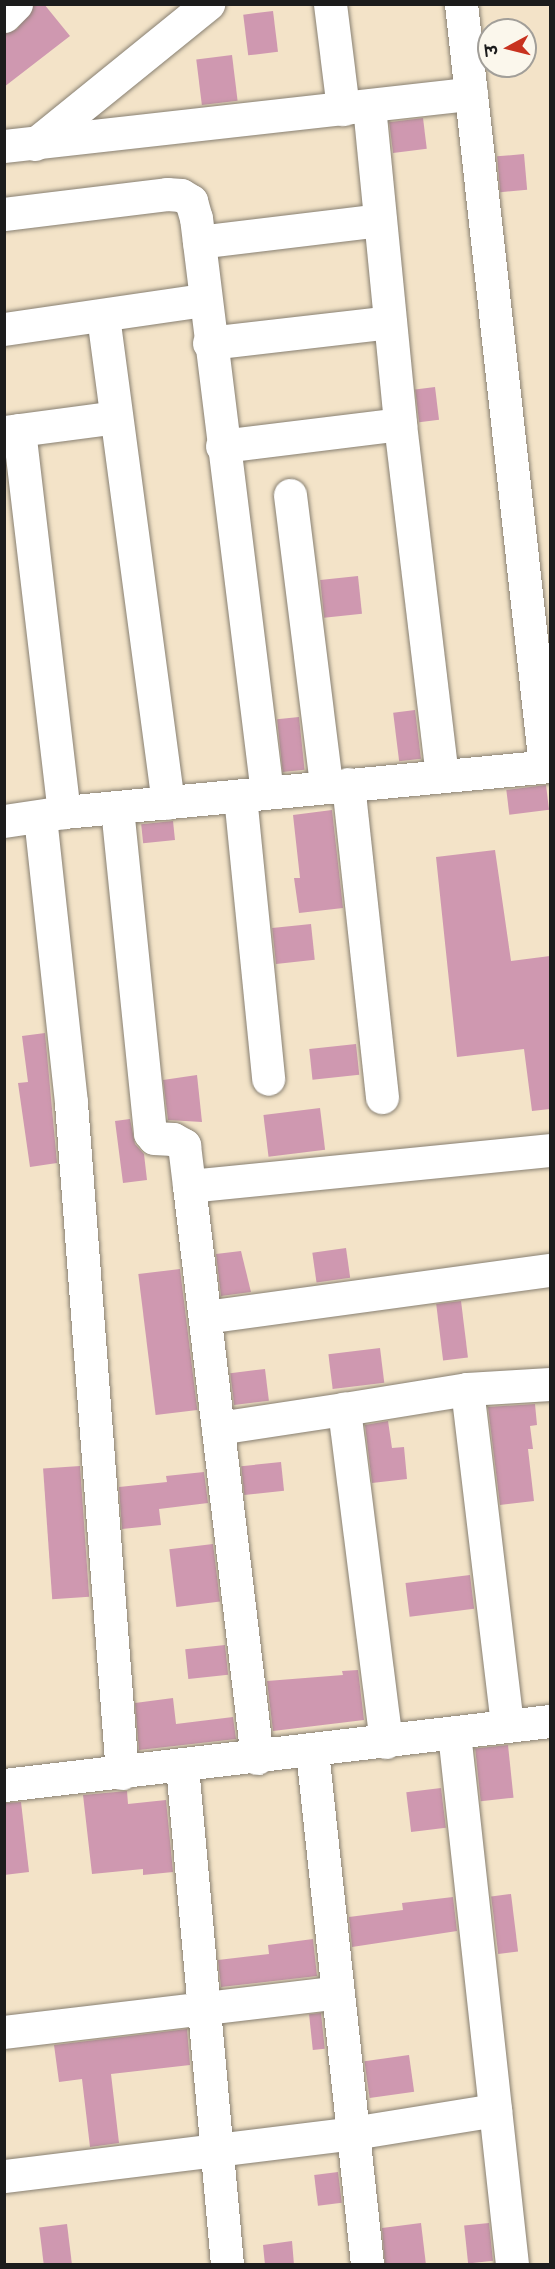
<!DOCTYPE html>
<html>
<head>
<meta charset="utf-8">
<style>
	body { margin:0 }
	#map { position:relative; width:555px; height:2269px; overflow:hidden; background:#f3e3c8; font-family:Mali,"Playpen Sans Deva",sans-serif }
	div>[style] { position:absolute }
	.building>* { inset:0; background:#cf98b0; transform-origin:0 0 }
	.roads { filter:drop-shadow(0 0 2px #888072) drop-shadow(0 0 2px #888072) }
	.minor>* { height:33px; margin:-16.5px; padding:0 16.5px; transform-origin:16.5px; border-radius:16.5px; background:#fff }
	span { translate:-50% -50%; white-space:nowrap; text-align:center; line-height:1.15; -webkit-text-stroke:5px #fbf7ec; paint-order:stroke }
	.frame { position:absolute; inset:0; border:6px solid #1c1c1c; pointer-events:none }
	.north { position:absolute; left:477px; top:18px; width:60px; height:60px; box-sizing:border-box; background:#fbf7ec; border:2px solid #a29f99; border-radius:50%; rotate:263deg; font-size:16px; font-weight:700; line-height:24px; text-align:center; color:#1c1c1c }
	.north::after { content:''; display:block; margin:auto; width:21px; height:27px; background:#c8321e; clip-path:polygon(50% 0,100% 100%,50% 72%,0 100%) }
</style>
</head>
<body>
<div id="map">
	<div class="building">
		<div style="clip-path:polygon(35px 4px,44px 4px,70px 36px,4px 87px,4px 34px,17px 29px)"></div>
		<div style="left:273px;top:11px;width:41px;height:30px;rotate:83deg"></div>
		<div style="left:232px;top:55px;width:46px;height:36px;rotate:83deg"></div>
		<div style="left:423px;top:118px;width:31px;height:34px;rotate:83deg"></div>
		<div style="left:524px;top:154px;width:36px;height:27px;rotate:85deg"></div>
		<div style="left:435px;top:387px;width:33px;height:20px;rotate:83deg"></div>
		<div style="left:358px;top:576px;width:38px;height:38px;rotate:84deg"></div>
		<div style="left:415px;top:710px;width:49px;height:22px;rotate:83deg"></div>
		<div style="left:299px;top:717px;width:53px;height:22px;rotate:84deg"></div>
		<div style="left:546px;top:785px;width:25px;height:40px;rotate:83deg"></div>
		<div style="clip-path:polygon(332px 810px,343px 908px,299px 913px,294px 878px,300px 878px,293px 815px)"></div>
		<div style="left:173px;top:821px;width:19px;height:32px;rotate:84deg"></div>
		<div style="clip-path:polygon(495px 850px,511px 961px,550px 956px,550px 1109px,532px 1111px,524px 1049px,457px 1057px,436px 857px)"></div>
		<div style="left:311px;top:924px;width:36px;height:39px;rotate:84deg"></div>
		<div style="clip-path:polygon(45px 1033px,57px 1163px,30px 1167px,18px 1083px,28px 1082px,22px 1036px)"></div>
		<div style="left:356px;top:1044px;width:31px;height:47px;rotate:84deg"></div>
		<div style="clip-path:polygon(197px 1075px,202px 1122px,168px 1120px,163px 1080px)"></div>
		<div style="left:320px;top:1108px;width:42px;height:57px;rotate:83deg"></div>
		<div style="clip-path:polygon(130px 1119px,135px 1144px,144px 1154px,147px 1180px,123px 1183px,115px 1121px)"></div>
		<div style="left:346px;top:1248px;width:30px;height:34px;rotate:82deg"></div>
		<div style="clip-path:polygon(241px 1251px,251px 1292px,221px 1296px,216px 1254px)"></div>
		<div style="left:180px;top:1269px;width:142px;height:42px;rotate:83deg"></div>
		<div style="left:461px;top:1301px;width:57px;height:25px;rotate:83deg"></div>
		<div style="left:380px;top:1348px;width:35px;height:52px;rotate:83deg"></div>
		<div style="left:265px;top:1369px;width:32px;height:35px;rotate:83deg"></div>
		<div style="clip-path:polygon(535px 1404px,537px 1425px,530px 1426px,533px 1449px,528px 1449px,534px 1501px,500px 1505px,488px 1407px)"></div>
		<div style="clip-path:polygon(388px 1421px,392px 1448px,404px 1447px,407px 1479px,372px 1483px,365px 1425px)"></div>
		<div style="left:281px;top:1462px;width:29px;height:40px;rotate:84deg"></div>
		<div style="left:80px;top:1466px;width:131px;height:37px;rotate:86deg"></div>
		<div style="clip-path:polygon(204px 1472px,208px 1503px,159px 1509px,161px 1525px,122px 1529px,119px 1487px,167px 1482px,166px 1476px)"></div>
		<div style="left:213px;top:1544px;width:58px;height:44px;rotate:83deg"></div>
		<div style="left:470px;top:1575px;width:34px;height:65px;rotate:83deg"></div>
		<div style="left:225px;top:1645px;width:30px;height:40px;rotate:84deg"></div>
		<div style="clip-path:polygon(358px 1670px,364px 1720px,273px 1731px,267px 1681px,343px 1675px,342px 1671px)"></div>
		<div style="clip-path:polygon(173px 1698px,176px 1724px,233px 1717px,236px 1739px,139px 1750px,135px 1703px)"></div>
		<div style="left:508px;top:1745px;width:53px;height:33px;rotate:84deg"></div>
		<div style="left:441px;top:1788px;width:40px;height:35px;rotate:83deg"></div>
		<div style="clip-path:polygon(127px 1791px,128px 1804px,166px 1800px,173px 1872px,143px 1875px,143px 1869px,92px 1874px,83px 1795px)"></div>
		<div style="clip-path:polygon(21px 1802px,29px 1872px,4px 1875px,4px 1803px)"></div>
		<div style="left:511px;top:1894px;width:58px;height:20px;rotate:83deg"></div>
		<div style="clip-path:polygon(453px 1897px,457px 1931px,352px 1947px,349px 1917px,403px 1910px,402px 1903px)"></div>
		<div style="clip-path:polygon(313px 1939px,317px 1976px,221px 1987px,218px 1960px,269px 1954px,268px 1945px)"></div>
		<div style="left:321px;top:2013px;width:36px;height:12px;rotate:84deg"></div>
		<div style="clip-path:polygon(187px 2029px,190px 2065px,111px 2074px,119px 2143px,90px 2147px,82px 2079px,59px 2082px,54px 2045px)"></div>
		<div style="left:409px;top:2055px;width:37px;height:45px;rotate:82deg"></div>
		<div style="left:338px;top:2172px;width:31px;height:24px;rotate:83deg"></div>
		<div style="clip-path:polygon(421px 2223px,426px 2265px,385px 2265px,382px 2228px)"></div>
		<div style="left:489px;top:2223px;width:38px;height:25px;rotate:84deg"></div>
		<div style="left:67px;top:2224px;width:41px;height:28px;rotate:83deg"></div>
		<div style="clip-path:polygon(292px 2241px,294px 2265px,265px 2265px,263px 2245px)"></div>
	</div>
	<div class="roads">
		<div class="minor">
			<div style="left:330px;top:4px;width:106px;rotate:82.9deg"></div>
			<div style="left:461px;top:4px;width:767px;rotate:83.71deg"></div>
			<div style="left:4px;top:16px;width:17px;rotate:-45deg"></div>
			<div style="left:369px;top:106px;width:320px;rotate:84.4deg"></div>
			<div style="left:400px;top:424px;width:354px;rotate:83.2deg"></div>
			<div style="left:35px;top:144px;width:223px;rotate:-39deg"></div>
			<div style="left:4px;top:146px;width:470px;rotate:-6.4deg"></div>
			<div style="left:4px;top:214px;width:164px;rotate:-7deg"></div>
			<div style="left:167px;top:194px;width:14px;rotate:4deg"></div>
			<div style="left:181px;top:195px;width:12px;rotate:31deg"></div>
			<div style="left:191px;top:201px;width:18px;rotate:74deg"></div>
			<div style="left:196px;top:218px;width:579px;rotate:82.96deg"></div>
			<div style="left:199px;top:242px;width:182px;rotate:-6.9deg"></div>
			<div style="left:103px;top:316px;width:491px;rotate:82.4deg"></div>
			<div style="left:4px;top:329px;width:202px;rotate:-8.3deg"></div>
			<div style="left:209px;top:343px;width:182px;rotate:-6.6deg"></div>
			<div style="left:19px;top:430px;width:385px;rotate:83.3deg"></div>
			<div style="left:4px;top:432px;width:113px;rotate:-7.6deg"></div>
			<div style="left:222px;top:446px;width:179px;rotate:-7deg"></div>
			<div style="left:290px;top:495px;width:293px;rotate:82.9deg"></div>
			<div style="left:348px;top:784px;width:315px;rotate:83.8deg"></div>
			<div style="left:240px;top:796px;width:284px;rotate:84.3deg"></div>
			<div style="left:117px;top:808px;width:327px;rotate:84.2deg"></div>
			<div style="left:150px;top:1133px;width:6px;rotate:51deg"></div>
			<div style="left:154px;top:1138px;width:19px;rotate:3deg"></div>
			<div style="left:173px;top:1139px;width:13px;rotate:29deg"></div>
			<div style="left:184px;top:1145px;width:41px;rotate:83deg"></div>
			<div style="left:40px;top:817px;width:288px;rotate:83.8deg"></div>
			<div style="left:71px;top:1103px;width:672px;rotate:85.65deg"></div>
			<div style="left:4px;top:821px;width:61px;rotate:-8.5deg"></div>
			<div style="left:64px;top:812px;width:488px;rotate:-5.4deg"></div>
			<div style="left:205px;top:1317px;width:348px;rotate:-7.8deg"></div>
			<div style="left:467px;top:1389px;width:339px;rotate:83.2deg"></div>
			<div style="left:218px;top:1428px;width:127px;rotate:-8.6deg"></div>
			<div style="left:454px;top:1733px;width:534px;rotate:83.77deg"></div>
			<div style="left:386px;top:1742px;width:336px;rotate:-97.2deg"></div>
			<div style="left:344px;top:1409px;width:125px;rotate:-9.2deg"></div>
			<div style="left:467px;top:1389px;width:83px;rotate:-3.4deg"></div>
			<div style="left:312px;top:1751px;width:516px;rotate:83.88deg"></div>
			<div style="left:257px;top:1758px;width:576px;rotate:-96.78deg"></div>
			<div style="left:189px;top:1186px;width:363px;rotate:-5.7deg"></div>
			<div style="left:182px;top:1766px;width:500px;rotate:84.84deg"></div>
			<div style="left:4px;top:1785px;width:550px;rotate:-6.69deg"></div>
			<div style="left:4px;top:2032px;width:336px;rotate:-6.8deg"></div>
			<div style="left:4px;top:2176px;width:352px;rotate:-7deg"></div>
			<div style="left:353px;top:2133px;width:144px;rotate:-9.2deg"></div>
		</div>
	</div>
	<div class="frame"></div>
	<div class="north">उ</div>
</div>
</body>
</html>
